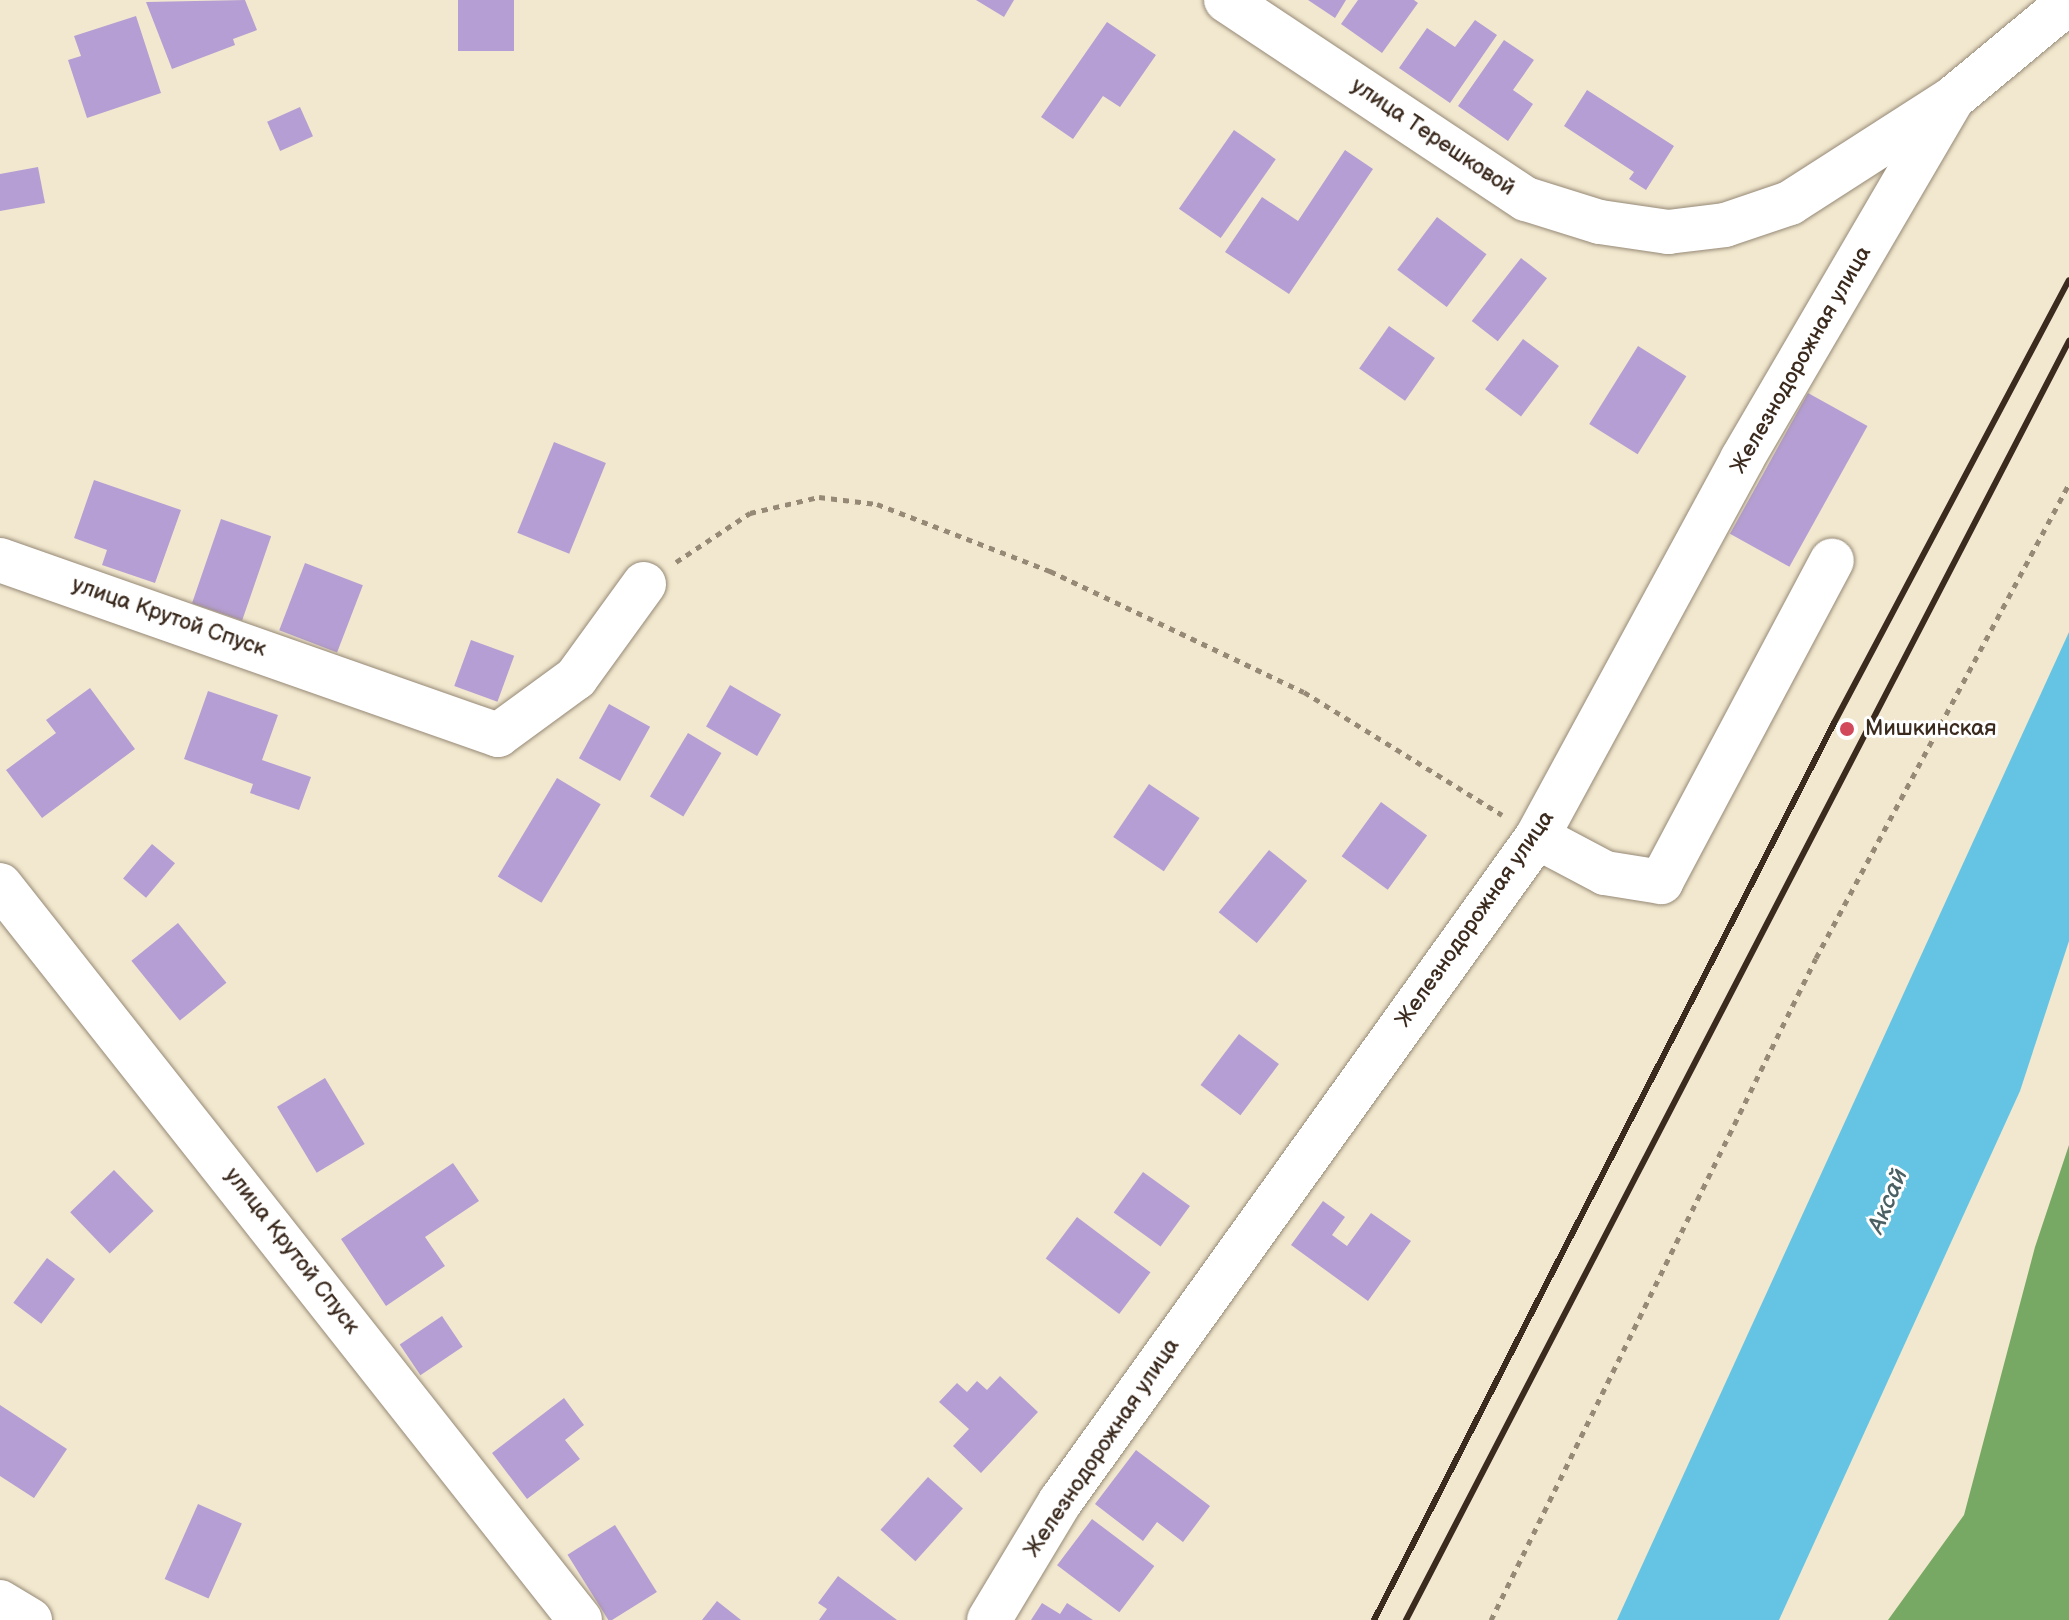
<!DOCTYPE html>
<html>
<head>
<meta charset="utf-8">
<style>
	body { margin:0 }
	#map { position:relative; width:2069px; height:1620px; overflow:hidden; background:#f2e8cf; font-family:"Balsamiq Sans",sans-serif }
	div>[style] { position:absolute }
	.forest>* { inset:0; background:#78a964 }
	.water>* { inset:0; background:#65c4e3 }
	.building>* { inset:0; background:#b59ed3; transform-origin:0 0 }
	.path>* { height:5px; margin-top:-2.5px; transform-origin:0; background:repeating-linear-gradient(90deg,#968976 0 6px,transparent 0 12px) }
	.roads { filter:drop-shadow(0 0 2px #968976) drop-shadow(0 0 2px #968976) }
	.minor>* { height:44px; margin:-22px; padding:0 22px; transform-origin:22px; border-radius:22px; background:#fff }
	.rail>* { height:6px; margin:-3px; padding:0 3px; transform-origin:3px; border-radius:3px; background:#3b2a1e }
	.dots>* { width:22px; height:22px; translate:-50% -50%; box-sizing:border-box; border:4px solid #fff; border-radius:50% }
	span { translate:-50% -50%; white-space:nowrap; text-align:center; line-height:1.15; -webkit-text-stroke:6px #fff; paint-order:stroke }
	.street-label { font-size:22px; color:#3b2a1e }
	.poi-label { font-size:22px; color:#3b2a1e }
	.left { translate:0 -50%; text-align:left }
	.water-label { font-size:24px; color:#4a6063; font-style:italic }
</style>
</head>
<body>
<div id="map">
	<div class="forest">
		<div style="clip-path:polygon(2069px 1145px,2069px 1620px,1888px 1620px,1964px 1515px,2035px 1247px)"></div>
	</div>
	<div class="water">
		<div style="clip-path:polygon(2069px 632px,2069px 941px,2020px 1091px,1779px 1620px,1617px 1620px)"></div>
	</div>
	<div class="building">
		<div style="clip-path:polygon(245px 0,257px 30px,233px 39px,235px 45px,172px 69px,146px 2px)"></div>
		<div style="left:458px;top:0;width:56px;height:51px"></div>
		<div style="clip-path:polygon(976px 0,1014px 0,1004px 17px)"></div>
		<div style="clip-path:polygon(1308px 0,1346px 0,1335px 18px)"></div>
		<div style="clip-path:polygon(1358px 0,1414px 0,1418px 3px,1382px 53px,1341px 24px)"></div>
		<div style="clip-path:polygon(136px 16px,161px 93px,87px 118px,68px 60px,81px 56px,74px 36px)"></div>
		<div style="clip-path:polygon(1475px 20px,1497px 35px,1450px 103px,1399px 68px,1427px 28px,1455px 47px)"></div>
		<div style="clip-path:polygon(1107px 22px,1156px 55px,1120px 107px,1103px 96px,1073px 139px,1041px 117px)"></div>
		<div style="clip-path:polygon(1504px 40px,1534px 60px,1513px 90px,1533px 104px,1508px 141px,1458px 106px)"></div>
		<div style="clip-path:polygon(1587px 90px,1674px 146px,1646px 190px,1629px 179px,1634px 172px,1564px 126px)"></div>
		<div style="left:300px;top:107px;width:32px;height:36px;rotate:66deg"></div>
		<div style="left:1234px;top:130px;width:51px;height:96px;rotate:35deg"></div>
		<div style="clip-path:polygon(1345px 150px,1373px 169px,1289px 294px,1225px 252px,1262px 197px,1298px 221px)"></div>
		<div style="clip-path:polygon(38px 167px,45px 203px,0 211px,0 174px)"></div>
		<div style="left:1437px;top:217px;width:62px;height:66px;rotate:37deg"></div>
		<div style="left:1521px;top:258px;width:33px;height:80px;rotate:38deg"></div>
		<div style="left:1389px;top:326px;width:56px;height:52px;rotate:35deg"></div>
		<div style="left:1523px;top:339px;width:45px;height:63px;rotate:37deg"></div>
		<div style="left:1638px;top:346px;width:57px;height:92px;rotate:32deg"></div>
		<div style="left:1808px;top:393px;width:68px;height:161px;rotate:29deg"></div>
		<div style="left:554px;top:442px;width:56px;height:98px;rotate:22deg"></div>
		<div style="clip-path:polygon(94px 480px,181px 510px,155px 583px,102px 565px,107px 550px,74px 538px)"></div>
		<div style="left:221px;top:519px;width:53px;height:89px;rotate:19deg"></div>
		<div style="left:305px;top:563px;width:62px;height:72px;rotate:21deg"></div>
		<div style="left:471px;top:640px;width:46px;height:49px;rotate:20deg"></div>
		<div style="left:730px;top:685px;width:59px;height:48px;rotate:30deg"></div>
		<div style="clip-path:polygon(90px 688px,135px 749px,42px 818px,6px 770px,56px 733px,46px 720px)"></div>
		<div style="clip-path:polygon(208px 691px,278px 715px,262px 760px,311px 777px,299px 810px,250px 793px,253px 784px,184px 759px)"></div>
		<div style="left:609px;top:704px;width:47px;height:62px;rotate:29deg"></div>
		<div style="left:688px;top:733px;width:39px;height:74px;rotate:31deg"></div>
		<div style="left:557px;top:778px;width:51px;height:115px;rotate:31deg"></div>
		<div style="left:1149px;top:784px;width:61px;height:64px;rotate:34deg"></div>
		<div style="left:1381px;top:802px;width:57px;height:67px;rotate:36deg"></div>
		<div style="left:152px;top:844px;width:30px;height:45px;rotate:40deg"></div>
		<div style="left:1269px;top:850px;width:49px;height:80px;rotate:39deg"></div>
		<div style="left:178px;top:923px;width:77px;height:60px;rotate:51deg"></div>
		<div style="left:1239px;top:1034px;width:50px;height:64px;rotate:37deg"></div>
		<div style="left:325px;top:1078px;width:77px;height:56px;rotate:59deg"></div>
		<div style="clip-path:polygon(453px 1163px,479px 1201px,425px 1237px,445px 1266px,386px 1306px,341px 1239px)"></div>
		<div style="left:114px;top:1170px;width:57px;height:61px;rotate:46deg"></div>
		<div style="left:1143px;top:1172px;width:58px;height:50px;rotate:36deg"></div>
		<div style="clip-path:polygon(1323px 1201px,1345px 1217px,1332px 1235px,1347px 1246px,1371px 1213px,1411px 1241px,1368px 1301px,1291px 1245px)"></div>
		<div style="left:1077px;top:1217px;width:92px;height:52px;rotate:37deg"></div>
		<div style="left:47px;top:1258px;width:35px;height:56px;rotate:37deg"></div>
		<div style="left:442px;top:1316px;width:37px;height:51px;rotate:56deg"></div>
		<div style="clip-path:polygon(1000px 1376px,1038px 1412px,981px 1473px,953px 1446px,969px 1429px,939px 1402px,957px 1383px,967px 1392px,977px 1381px,987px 1390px)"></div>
		<div style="clip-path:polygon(564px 1398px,584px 1425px,565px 1440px,580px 1459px,527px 1499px,492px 1453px)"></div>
		<div style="clip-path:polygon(0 1405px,67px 1449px,34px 1498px,0 1476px)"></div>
		<div style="clip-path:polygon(1136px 1450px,1210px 1506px,1183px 1542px,1157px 1522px,1143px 1541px,1095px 1504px)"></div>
		<div style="left:928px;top:1477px;width:47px;height:71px;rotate:42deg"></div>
		<div style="left:198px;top:1504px;width:48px;height:82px;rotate:24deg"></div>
		<div style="left:1092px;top:1519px;width:78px;height:58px;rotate:37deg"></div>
		<div style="left:615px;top:1525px;width:79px;height:56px;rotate:58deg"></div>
		<div style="clip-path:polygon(838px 1576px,897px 1620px,819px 1620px,827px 1609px,818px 1603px)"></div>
		<div style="clip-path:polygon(717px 1601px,741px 1620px,702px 1620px)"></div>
		<div style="clip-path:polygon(1042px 1603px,1060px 1614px,1067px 1603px,1093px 1620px,1031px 1620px)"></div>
	</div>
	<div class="path">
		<div style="left:676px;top:562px;width:89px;rotate:-33.5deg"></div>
		<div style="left:750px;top:513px;width:71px;rotate:-13.1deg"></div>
		<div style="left:819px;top:497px;width:58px;rotate:6.9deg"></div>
		<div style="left:877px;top:504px;width:186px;rotate:21.2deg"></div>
		<div style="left:1050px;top:571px;width:281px;rotate:25.5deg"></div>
		<div style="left:1304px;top:692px;width:233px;rotate:31.8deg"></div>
		<div style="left:1491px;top:1620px;width:737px;rotate:-63.85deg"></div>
		<div style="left:1816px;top:958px;width:537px;rotate:-61.91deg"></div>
	</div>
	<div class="roads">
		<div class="minor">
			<div style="left:1226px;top:0;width:360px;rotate:33.6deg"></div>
			<div style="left:1526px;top:199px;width:77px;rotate:17.3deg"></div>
			<div style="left:1600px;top:222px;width:69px;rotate:8.4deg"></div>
			<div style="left:1668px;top:232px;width:57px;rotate:-7deg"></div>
			<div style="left:1725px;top:225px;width:69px;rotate:-18.7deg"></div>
			<div style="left:1790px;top:203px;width:193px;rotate:-32.7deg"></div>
			<div style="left:1952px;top:99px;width:152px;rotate:-39.7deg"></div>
			<div style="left:0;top:560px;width:528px;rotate:19.36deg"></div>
			<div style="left:498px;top:735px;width:97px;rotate:-36.2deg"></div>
			<div style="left:576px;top:678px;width:116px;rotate:-54.1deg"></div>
			<div style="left:1537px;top:837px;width:77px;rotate:27.9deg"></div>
			<div style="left:1605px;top:873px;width:57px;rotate:9.1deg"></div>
			<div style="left:1661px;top:882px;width:364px;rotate:-62deg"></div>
			<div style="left:0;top:885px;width:936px;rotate:51.72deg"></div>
			<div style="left:0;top:1602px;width:35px;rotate:31deg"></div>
			<div style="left:989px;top:1620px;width:138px;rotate:-59deg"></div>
			<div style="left:1060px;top:1502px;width:818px;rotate:-54.35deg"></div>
			<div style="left:1537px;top:837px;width:430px;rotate:-61.5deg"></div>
			<div style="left:1742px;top:459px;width:417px;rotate:-59.7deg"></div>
		</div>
	</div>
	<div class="rail">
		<div style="left:1374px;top:1620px;width:1008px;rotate:-62.85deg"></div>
		<div style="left:1834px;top:723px;width:501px;rotate:-62.06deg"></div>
		<div style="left:1406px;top:1620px;width:1441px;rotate:-62.6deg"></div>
	</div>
	<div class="dots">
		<div style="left:1847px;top:729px;background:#d1495b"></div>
	</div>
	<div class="street-label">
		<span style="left:1433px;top:137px;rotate:34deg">улица Терешковой</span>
		<span style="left:1801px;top:360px;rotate:-60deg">Железнодорожная улица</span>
		<span style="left:169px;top:617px;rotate:19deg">улица Крутой Спуск</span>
		<span style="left:1475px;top:919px;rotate:-55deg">Железнодорожная улица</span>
		<span style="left:292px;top:1251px;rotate:52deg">улица Крутой Спуск</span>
		<span style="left:1102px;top:1448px;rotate:-56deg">Железнодорожная улица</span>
	</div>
	<div class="poi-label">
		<span class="left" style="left:1865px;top:729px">Мишкинская</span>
	</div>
	<div class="water-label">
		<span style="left:1888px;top:1201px;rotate:-67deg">Аксай</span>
	</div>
</div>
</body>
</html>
